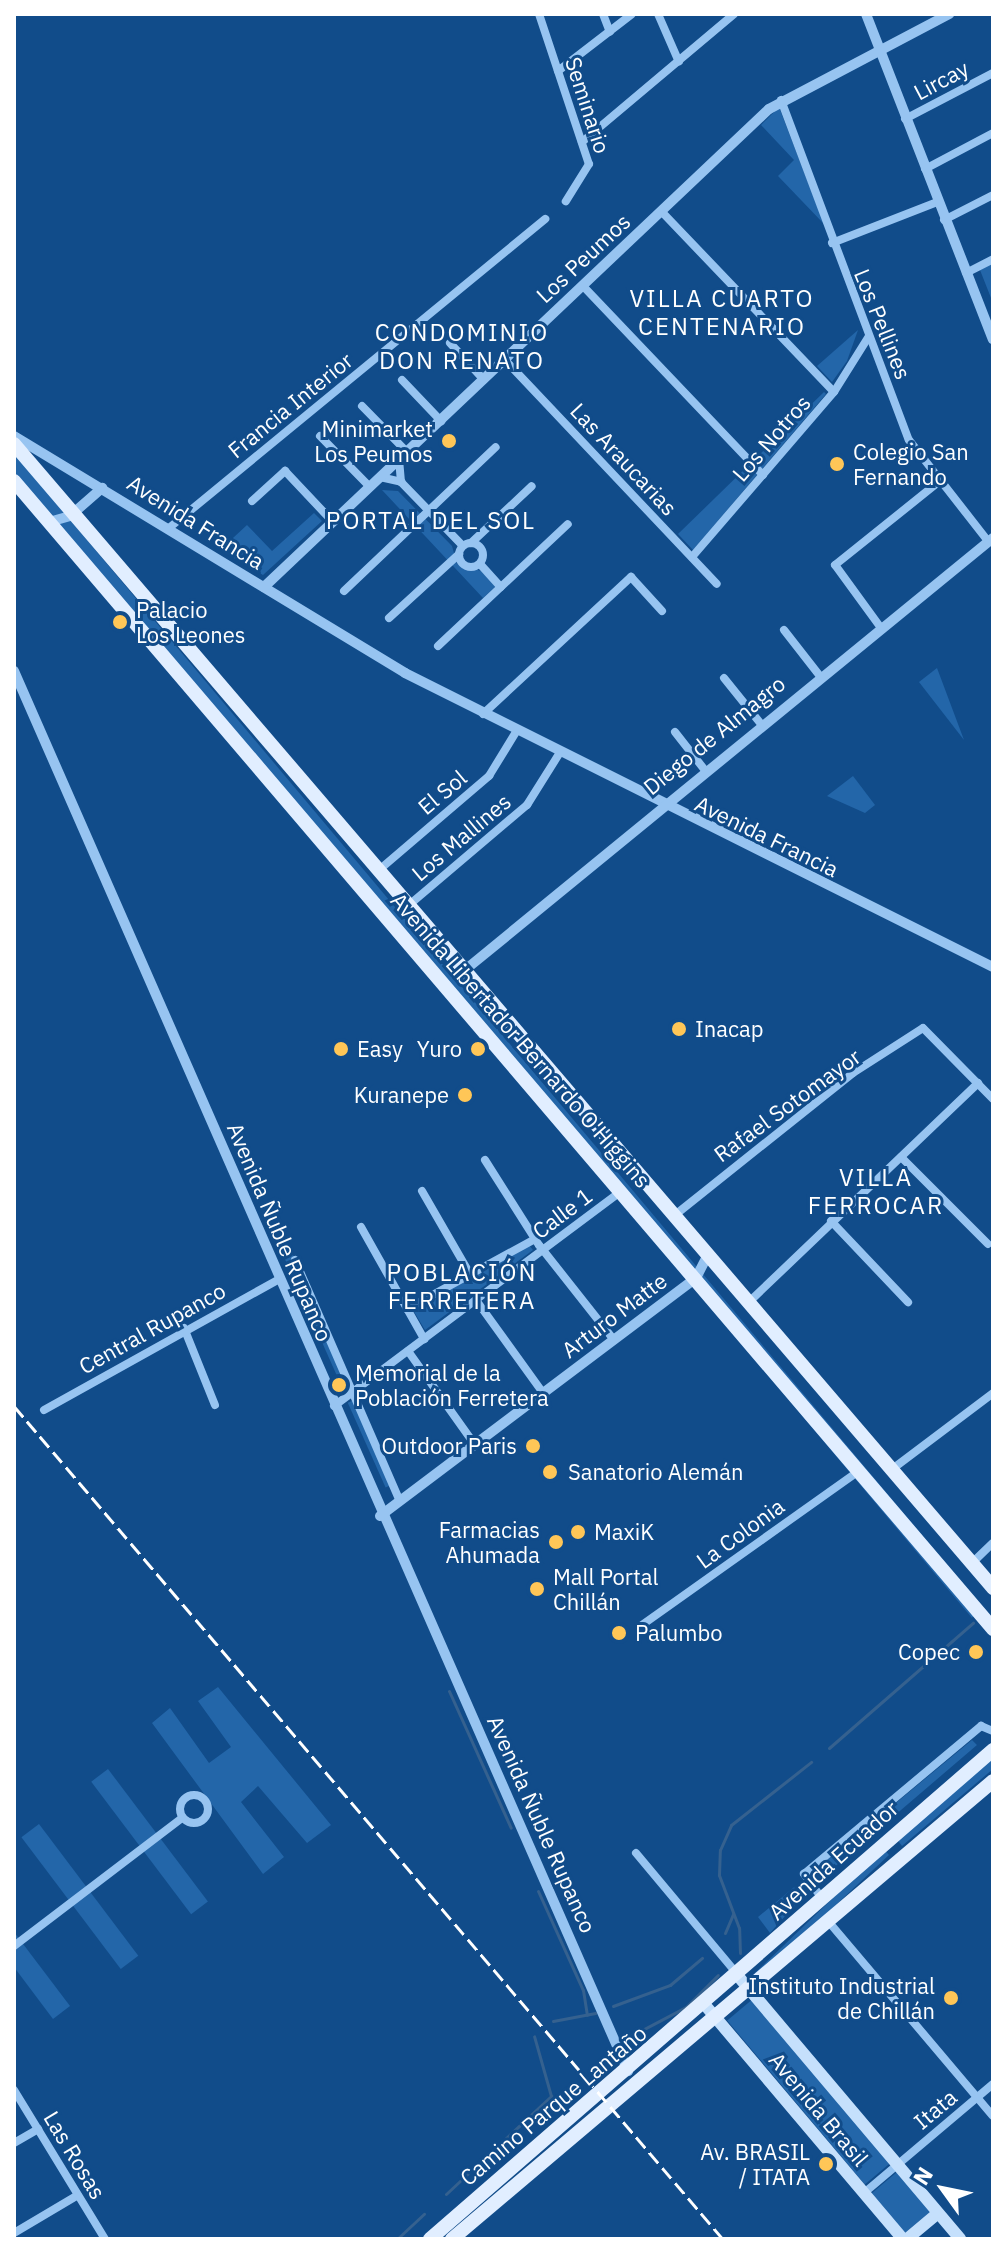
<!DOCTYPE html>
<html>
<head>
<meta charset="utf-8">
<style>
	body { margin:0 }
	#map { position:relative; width:1007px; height:2253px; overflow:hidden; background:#114c8a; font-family:"IBM Plex Sans",sans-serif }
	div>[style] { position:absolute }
	.green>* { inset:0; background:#2366a9; transform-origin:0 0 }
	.stream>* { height:3px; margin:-1.5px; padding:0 1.5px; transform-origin:1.5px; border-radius:1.5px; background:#35618f }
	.minor>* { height:8px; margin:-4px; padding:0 4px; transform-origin:4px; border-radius:4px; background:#97c4f1 }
	.minor>.ring { margin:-4px; padding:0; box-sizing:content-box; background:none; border:8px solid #97c4f1; border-radius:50% }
	.tertiary>* { height:10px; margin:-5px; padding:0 5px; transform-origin:5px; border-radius:5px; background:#97c4f1 }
	.secondary>* { height:12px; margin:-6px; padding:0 6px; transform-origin:6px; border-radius:6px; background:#c5e0fc }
	.primary>* { height:14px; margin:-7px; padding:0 7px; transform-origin:7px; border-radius:7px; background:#e1eeff }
	.rail>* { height:3px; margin-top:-1.5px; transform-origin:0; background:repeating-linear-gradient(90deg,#fff 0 14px,transparent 0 20px) }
	.dots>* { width:22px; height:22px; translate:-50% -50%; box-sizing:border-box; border:4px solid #114c8a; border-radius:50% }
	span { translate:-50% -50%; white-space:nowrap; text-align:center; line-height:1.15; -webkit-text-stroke:6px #114c8a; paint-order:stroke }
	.street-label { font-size:22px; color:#fff }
	.poi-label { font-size:22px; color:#fff }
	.right { translate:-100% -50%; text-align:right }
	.left { translate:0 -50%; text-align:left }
	.neighbourhood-label { font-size:24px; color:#fff; letter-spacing:2px }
	.frame { position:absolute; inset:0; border:16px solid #fff; pointer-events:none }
	.north { position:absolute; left:903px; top:2149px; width:80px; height:80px; -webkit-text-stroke:6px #114c8a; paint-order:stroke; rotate:303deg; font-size:22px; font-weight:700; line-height:32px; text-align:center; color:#fff }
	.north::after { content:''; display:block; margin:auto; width:28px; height:36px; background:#fff; clip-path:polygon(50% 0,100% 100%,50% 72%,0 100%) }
</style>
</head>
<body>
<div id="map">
	<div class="green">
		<div style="clip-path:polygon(779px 107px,824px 224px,778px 176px,794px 160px,761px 125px)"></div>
		<div style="clip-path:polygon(993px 263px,993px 303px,980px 270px)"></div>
		<div style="clip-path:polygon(858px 330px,847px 361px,832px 382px,817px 366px)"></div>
		<div style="clip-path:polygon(824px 392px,826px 394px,693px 550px,678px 534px)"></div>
		<div style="left:14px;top:453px;width:1508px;height:15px;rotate:50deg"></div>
		<div style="clip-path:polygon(382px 490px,398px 491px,452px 546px,457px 564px,481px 571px,496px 586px,483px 598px)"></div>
		<div style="clip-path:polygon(314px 513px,322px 521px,263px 575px,220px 550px,247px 525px,272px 551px)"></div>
		<div style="clip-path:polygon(937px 668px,964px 740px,919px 682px)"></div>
		<div style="clip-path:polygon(853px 776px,875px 805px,865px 813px,827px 796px)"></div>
		<div style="clip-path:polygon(529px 1245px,533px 1250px,425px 1330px,413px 1310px)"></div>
		<div style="left:293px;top:1255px;width:137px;height:9px;rotate:66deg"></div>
		<div style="left:356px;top:1399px;width:93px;height:9px;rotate:66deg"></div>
		<div style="clip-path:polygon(218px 1687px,331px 1825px,307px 1843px,258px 1786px,241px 1802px,284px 1857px,263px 1874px,152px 1723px,170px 1708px,209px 1763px,231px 1747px,198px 1701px)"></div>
		<div style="clip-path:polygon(972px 1740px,977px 1745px,811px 1887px,770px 1933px,758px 1917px)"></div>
		<div style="clip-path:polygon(993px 1757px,993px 1769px,902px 1846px,896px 1838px)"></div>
		<div style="left:108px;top:1769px;width:166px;height:21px;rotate:53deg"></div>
		<div style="left:39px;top:1824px;width:165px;height:22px;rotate:53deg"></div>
		<div style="clip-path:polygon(884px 1849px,889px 1855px,759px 1977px,755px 1973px)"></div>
		<div style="clip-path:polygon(14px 1932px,70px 2006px,53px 2019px,14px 1967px)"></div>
		<div style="left:754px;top:1998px;width:214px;height:35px;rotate:50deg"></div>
		<div style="left:897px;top:2172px;width:52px;height:35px;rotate:50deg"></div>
	</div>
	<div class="stream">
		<div style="left:449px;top:1691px;width:150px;rotate:65.7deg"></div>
		<div style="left:829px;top:1748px;width:191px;rotate:-41deg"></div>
		<div style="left:538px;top:1891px;width:109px;rotate:65.6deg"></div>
		<div style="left:583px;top:1990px;width:25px;rotate:81deg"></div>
		<div style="left:725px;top:1933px;width:21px;rotate:-67deg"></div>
		<div style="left:740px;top:1953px;width:25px;rotate:-92deg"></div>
		<div style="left:739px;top:1928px;width:57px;rotate:-110.7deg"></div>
		<div style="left:719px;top:1875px;width:25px;rotate:-88deg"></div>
		<div style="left:720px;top:1850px;width:27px;rotate:-66deg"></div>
		<div style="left:731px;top:1825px;width:102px;rotate:-38.2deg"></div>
		<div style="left:613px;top:2006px;width:61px;rotate:-20.2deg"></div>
		<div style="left:670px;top:1985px;width:42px;rotate:-40.2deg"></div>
		<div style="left:553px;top:2021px;width:43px;rotate:-10.8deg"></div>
		<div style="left:625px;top:2039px;width:69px;rotate:-27.7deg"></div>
		<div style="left:686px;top:2007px;width:45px;rotate:-45deg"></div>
		<div style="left:446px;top:2194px;width:144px;rotate:-43deg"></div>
		<div style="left:551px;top:2096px;width:62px;rotate:-105.8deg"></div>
		<div style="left:397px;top:2239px;width:37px;rotate:-43deg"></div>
	</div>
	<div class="minor">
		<div style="left:539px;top:14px;width:158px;rotate:71.6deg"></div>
		<div style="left:589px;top:164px;width:44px;rotate:121.9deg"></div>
		<div style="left:603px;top:14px;width:19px;rotate:69deg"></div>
		<div style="left:658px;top:14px;width:52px;rotate:66.4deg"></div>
		<div style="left:558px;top:71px;width:93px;rotate:-37.6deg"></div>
		<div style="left:781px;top:100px;width:363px;rotate:69.4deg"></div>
		<div style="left:909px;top:440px;width:128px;rotate:52deg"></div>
		<div style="left:905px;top:119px;width:99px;rotate:-27.6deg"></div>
		<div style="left:582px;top:142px;width:199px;rotate:-40.1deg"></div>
		<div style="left:925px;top:169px;width:77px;rotate:-27.9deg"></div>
		<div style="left:661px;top:211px;width:250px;rotate:46.3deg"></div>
		<div style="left:944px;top:220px;width:55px;rotate:-27deg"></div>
		<div style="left:832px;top:243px;width:113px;rotate:-21.3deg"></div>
		<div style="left:966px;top:273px;width:30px;rotate:-27deg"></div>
		<div style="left:583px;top:286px;width:261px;rotate:46.4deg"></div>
		<div style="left:450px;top:343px;width:50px;rotate:47.4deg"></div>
		<div style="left:505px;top:360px;width:308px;rotate:46.6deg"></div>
		<div style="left:402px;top:380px;width:57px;rotate:46.4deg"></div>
		<div style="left:362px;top:406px;width:64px;rotate:45.6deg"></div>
		<div style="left:320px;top:436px;width:71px;rotate:45.6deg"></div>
		<div style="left:380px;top:477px;width:22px;rotate:13deg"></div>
		<div style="left:401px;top:482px;width:22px;rotate:-95deg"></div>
		<div style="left:401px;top:482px;width:89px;rotate:45.9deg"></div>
		<div style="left:252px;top:501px;width:45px;rotate:-42.3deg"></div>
		<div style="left:285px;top:471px;width:70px;rotate:46.7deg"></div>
		<div style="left:169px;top:528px;width:487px;rotate:-39.4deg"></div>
		<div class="ring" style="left:459px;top:543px;width:16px;height:16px"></div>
		<div style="left:471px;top:543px;width:83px;rotate:-43.1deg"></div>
		<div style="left:692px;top:557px;width:218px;rotate:-49.3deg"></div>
		<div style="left:834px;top:392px;width:66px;rotate:-58deg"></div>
		<div style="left:480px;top:564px;width:31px;rotate:48deg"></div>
		<div style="left:344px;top:591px;width:209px;rotate:-43.5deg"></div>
		<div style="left:389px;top:618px;width:95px;rotate:-42.4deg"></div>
		<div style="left:881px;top:628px;width:78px;rotate:-126.1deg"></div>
		<div style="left:835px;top:565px;width:134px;rotate:-38.7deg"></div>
		<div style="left:784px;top:630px;width:58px;rotate:52deg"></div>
		<div style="left:438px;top:646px;width:178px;rotate:-43.2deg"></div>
		<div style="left:724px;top:678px;width:59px;rotate:51.2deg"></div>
		<div style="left:483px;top:714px;width:202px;rotate:-42.8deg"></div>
		<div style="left:631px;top:577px;width:46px;rotate:47.6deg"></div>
		<div style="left:675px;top:732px;width:47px;rotate:51.9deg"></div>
		<div style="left:379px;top:870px;width:145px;rotate:-40.5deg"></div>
		<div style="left:489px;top:776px;width:52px;rotate:-58.5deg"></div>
		<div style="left:409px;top:905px;width:155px;rotate:-40.3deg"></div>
		<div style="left:527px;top:805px;width:60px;rotate:-57.9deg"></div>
		<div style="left:901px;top:1157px;width:123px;rotate:45deg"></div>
		<div style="left:485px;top:1160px;width:101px;rotate:57.6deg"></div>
		<div style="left:539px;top:1245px;width:121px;rotate:51.7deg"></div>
		<div style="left:422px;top:1191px;width:96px;rotate:60deg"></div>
		<div style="left:675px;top:1215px;width:228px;rotate:-38.6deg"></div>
		<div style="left:853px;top:1073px;width:83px;rotate:-32.7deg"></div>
		<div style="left:923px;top:1028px;width:100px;rotate:45.4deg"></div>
		<div style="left:831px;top:1221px;width:112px;rotate:46.5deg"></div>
		<div style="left:361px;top:1227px;width:129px;rotate:60.6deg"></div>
		<div style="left:295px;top:1260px;width:263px;rotate:66.5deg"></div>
		<div style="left:476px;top:1300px;width:115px;rotate:54.2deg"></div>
		<div style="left:749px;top:1302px;width:317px;rotate:-43.7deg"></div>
		<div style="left:407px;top:1309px;width:146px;rotate:-28.7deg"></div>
		<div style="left:184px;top:1328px;width:83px;rotate:68.1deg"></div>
		<div style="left:408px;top:1351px;width:115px;rotate:54.5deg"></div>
		<div style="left:334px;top:1406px;width:359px;rotate:-36.8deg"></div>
		<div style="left:44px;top:1410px;width:269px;rotate:-29.1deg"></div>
		<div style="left:891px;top:1470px;width:128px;rotate:-37deg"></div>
		<div style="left:971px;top:1564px;width:30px;rotate:-44deg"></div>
		<div style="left:642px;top:1625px;width:266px;rotate:-35.4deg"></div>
		<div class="ring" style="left:180px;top:1795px;width:20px;height:20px"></div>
		<div style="left:636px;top:1853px;width:159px;rotate:50.1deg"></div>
		<div style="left:821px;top:1897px;width:29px;rotate:-126deg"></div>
		<div style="left:804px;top:1874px;width:231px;rotate:-39.9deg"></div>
		<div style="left:981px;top:1726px;width:13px;rotate:23deg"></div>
		<div style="left:828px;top:1921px;width:255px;rotate:49.8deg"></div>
		<div style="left:14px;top:1946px;width:211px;rotate:-37.3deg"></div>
		<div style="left:14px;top:2090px;width:175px;rotate:58.6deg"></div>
		<div style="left:14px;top:2143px;width:28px;rotate:-30deg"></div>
		<div style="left:864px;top:2193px;width:169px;rotate:-40.2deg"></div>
		<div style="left:14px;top:2233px;width:74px;rotate:-30.7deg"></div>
	</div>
	<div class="tertiary">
		<div style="left:866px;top:14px;width:349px;rotate:68.7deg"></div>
		<div style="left:14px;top:436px;width:457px;rotate:31.2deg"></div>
		<div style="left:405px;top:673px;width:657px;rotate:26.57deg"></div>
		<div style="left:49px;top:522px;width:22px;rotate:-16deg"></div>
		<div style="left:70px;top:516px;width:43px;rotate:-41.2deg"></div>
		<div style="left:264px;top:587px;width:695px;rotate:-43.43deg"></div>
		<div style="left:769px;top:109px;width:204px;rotate:-27.8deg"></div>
		<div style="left:14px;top:671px;width:1529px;rotate:66.32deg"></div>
		<div style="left:465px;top:970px;width:682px;rotate:-39.29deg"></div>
		<div style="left:380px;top:1516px;width:396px;rotate:-37deg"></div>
		<div style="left:696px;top:1278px;width:27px;rotate:-63deg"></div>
	</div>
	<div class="secondary">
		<div style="left:738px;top:1976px;width:344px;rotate:49.8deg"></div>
		<div style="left:705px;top:2005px;width:307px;rotate:49.8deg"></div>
		<div style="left:907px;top:2239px;width:40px;rotate:-40deg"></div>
	</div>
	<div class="primary">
		<div style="left:14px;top:444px;width:1506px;rotate:49.44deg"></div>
		<div style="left:14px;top:481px;width:1509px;rotate:49.54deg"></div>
		<div style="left:430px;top:2239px;width:746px;rotate:-40.98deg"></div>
		<div style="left:452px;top:2239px;width:709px;rotate:-40.25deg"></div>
	</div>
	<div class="rail">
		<div style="left:14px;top:1406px;width:1094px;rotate:49.6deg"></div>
	</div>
	<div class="dots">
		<div style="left:449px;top:441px;background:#ffc657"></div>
		<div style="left:837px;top:464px;background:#ffc657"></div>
		<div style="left:120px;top:622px;background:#ffc657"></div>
		<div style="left:679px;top:1029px;background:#ffc657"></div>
		<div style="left:341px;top:1049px;background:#ffc657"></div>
		<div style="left:478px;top:1049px;background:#ffc657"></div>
		<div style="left:465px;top:1095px;background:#ffc657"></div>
		<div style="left:339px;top:1385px;background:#ffc657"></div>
		<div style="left:533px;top:1446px;background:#ffc657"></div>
		<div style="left:550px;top:1472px;background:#ffc657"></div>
		<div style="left:578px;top:1532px;background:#ffc657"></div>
		<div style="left:556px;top:1542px;background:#ffc657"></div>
		<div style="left:537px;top:1589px;background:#ffc657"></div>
		<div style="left:619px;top:1633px;background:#ffc657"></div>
		<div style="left:976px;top:1652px;background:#ffc657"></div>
		<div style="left:951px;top:1998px;background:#ffc657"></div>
		<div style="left:826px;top:2164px;background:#ffc657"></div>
	</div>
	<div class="street-label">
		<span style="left:941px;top:80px;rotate:-28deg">Lircay</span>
		<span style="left:588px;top:105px;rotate:72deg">Seminario</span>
		<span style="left:583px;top:258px;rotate:-43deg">Los Peumos</span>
		<span style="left:883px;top:324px;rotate:68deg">Los Pellines</span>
		<span style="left:290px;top:405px;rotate:-39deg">Francia Interior</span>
		<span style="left:771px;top:438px;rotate:-49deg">Los Notros</span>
		<span style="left:624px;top:459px;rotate:47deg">Las Araucarias</span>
		<span style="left:196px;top:522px;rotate:32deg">Avenida Francia</span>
		<span style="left:714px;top:735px;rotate:-39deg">Diego de Almagro</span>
		<span style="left:442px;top:792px;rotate:-40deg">El Sol</span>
		<span style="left:767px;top:836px;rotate:26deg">Avenida Francia</span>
		<span style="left:461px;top:837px;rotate:-40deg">Los Mallines</span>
		<span style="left:521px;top:1040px;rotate:49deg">Avenida Libertador Bernardo O'Higgins</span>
		<span style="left:787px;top:1105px;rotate:-36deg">Rafael Sotomayor</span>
		<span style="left:562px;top:1213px;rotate:-37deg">Calle 1</span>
		<span style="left:280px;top:1232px;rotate:67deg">Avenida Ñuble Rupanco</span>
		<span style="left:614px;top:1315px;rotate:-37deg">Arturo Matte</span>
		<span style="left:152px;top:1328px;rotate:-29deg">Central Rupanco</span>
		<span style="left:740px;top:1533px;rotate:-36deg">La Colonia</span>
		<span style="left:542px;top:1824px;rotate:66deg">Avenida Ñuble Rupanco</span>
		<span style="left:833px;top:1860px;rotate:-42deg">Avenida Ecuador</span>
		<span style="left:553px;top:2105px;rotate:-40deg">Camino Parque Lantaño</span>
		<span style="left:819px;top:2109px;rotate:50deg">Avenida Brasil</span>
		<span style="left:935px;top:2109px;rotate:-40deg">Itata</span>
		<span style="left:75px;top:2155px;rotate:59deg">Las Rosas</span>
	</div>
	<div class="poi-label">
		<span class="right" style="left:433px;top:441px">Minimarket<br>Los Peumos</span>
		<span class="left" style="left:853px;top:464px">Colegio San<br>Fernando</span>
		<span class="left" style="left:136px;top:622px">Palacio<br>Los Leones</span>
		<span class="left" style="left:695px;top:1029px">Inacap</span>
		<span class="left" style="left:357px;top:1049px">Easy</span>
		<span class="right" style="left:462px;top:1049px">Yuro</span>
		<span class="right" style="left:449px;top:1095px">Kuranepe</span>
		<span class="left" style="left:355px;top:1385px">Memorial de la<br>Población Ferretera</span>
		<span class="right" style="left:517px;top:1446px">Outdoor Paris</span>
		<span class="left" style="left:568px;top:1472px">Sanatorio Alemán</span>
		<span class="right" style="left:540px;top:1542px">Farmacias<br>Ahumada</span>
		<span class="left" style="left:594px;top:1532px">MaxiK</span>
		<span class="left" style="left:553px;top:1589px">Mall Portal<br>Chillán</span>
		<span class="left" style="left:635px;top:1633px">Palumbo</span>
		<span class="right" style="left:960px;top:1652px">Copec</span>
		<span class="right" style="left:935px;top:1998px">Instituto Industrial<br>de Chillán</span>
		<span class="right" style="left:810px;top:2164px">Av. BRASIL<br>/ ITATA</span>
	</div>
	<div class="neighbourhood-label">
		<span style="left:722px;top:313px">VILLA CUARTO<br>CENTENARIO</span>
		<span style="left:462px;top:347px">CONDOMINIO<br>DON RENATO</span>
		<span style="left:431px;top:521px">PORTAL DEL SOL</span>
		<span style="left:876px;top:1192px">VILLA<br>FERROCAR</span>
		<span style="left:462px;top:1287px">POBLACIÓN<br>FERRETERA</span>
	</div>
	<div class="frame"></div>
	<div class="north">N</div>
</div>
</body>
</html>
